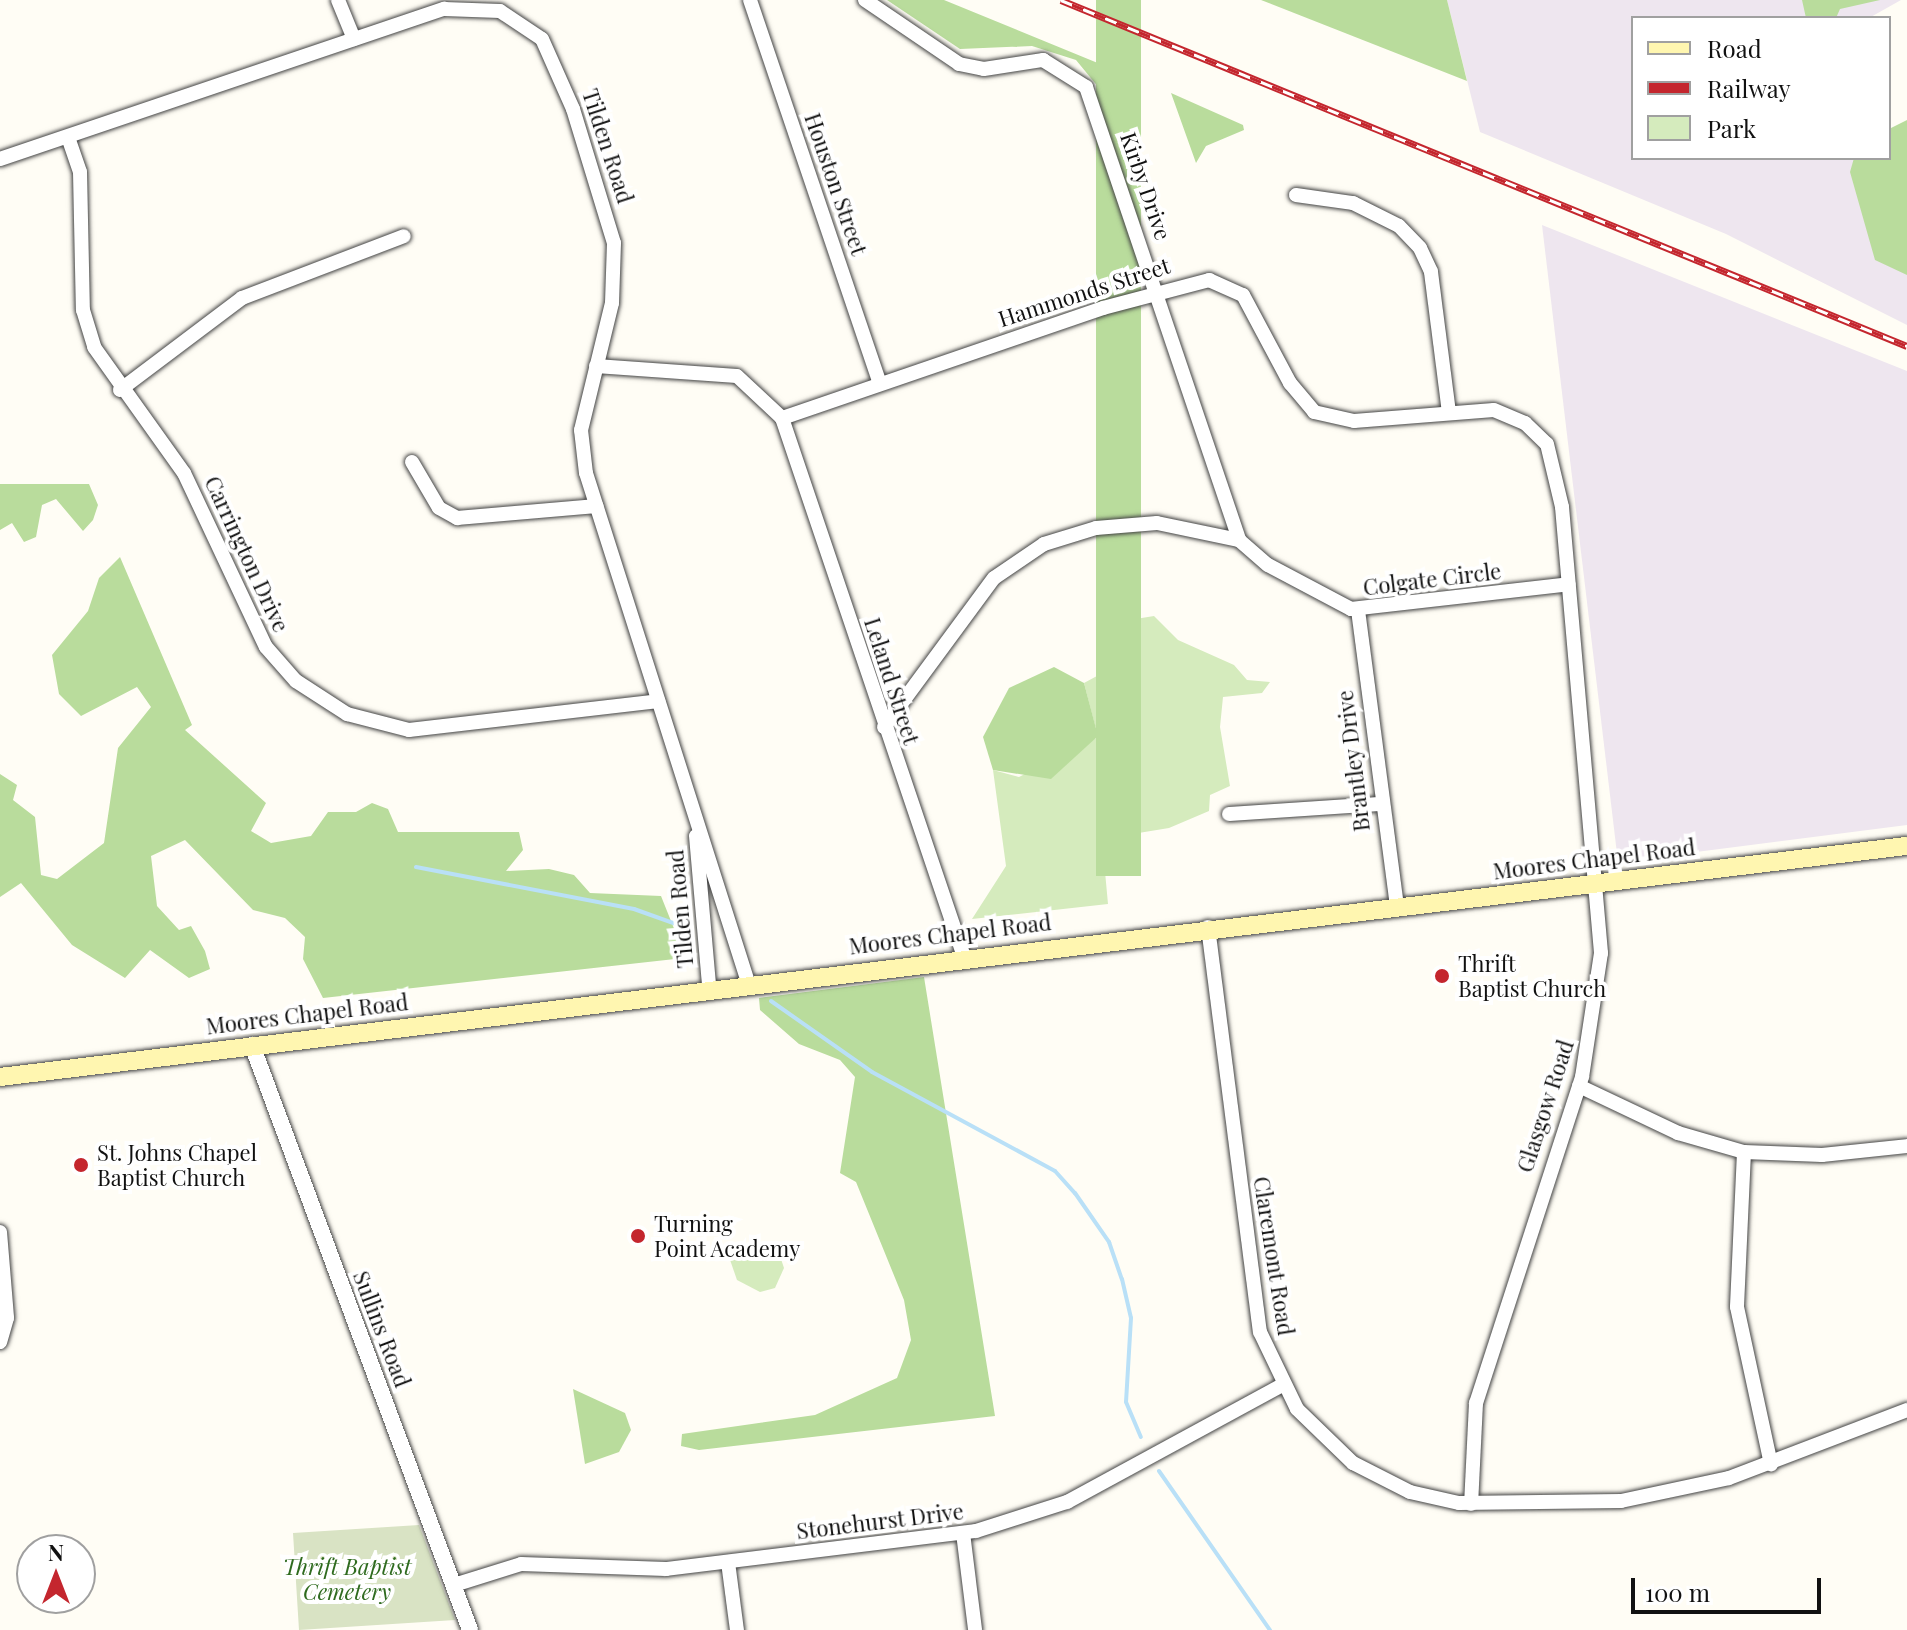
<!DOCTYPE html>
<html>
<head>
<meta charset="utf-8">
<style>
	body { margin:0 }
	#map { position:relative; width:1907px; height:1630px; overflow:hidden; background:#fffdf5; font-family:"Playfair Display",serif }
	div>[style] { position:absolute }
	.industrial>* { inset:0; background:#eee6ef }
	.green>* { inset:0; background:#d5ebbd }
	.forest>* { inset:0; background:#b9dc9c; transform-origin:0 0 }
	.cemetery>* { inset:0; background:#d9e3c4 }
	.stream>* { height:4px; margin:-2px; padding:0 2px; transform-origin:2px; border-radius:2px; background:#b9e0f7 }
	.roads { filter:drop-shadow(0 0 2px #444) drop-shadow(0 0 2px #444) }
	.minor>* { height:14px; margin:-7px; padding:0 7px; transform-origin:7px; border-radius:7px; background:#fff }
	.tertiary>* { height:16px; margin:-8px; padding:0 8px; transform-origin:8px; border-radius:8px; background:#fff }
	.secondary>* { height:18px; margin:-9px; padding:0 9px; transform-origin:9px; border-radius:9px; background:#fff6b0 }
	.rail>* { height:7px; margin-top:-3.5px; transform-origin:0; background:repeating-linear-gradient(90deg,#fff 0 12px,#c4262e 0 24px); box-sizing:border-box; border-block:2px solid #c4262e }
	.dots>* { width:22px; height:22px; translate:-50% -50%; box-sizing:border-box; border:4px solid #fff; border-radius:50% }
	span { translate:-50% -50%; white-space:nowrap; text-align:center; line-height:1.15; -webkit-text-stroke:8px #fff; paint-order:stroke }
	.street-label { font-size:22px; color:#111 }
	.poi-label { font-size:22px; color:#111 }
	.left { translate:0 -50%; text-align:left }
	.park-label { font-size:22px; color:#2f6b1f; font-style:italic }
	.legend { position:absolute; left:1631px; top:16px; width:260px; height:144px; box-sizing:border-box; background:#fff; border:2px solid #a0a0a0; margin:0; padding:10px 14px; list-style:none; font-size:24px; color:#111 }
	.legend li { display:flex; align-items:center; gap:16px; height:40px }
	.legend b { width:40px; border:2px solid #a0a0a0 }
	.north { position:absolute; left:16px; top:1534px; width:80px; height:80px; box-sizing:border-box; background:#fff; border:2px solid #a0a0a0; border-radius:50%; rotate:0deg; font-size:22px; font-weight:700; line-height:32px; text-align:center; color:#111 }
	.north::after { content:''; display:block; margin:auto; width:28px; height:36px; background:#c4262e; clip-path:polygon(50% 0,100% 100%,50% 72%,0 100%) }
	.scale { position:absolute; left:1631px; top:1578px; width:190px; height:36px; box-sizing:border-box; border:4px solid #111; border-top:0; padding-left:10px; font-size:24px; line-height:28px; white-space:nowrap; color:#111; -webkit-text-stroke:6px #fff; paint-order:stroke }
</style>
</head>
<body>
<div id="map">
	<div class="industrial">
		<div style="clip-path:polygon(1447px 0,1901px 0,1869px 18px,1633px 18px,1633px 158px,1889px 158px,1907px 129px,1907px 325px,1726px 234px,1480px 132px)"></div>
		<div style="clip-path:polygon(1542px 225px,1907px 371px,1907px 825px,1618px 862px)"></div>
	</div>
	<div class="green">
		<div style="clip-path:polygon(1154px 616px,1178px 640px,1234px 665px,1247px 680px,1270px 682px,1262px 693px,1223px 697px,1220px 727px,1230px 786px,1210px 795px,1209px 811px,1169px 828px,1102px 839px,1108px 904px,972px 919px,1006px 866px,993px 770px,1019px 777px,1098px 737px,1084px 683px,1119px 664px,1105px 624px)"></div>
		<div style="clip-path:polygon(775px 1241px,784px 1268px,775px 1288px,760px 1292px,737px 1280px,728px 1254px)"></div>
	</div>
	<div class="forest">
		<div style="clip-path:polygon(887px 0,944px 0,1127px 75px,1132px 84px,1113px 105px,1076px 60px,1032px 46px,960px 49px)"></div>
		<div style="left:1096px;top:0;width:45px;height:876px"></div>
		<div style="clip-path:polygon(1261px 0,1447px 0,1467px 81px)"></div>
		<div style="clip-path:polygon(1802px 0,1880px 0,1840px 9px,1836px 18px,1806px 18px)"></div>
		<div style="clip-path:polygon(1171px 93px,1243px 125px,1244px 130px,1206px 146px,1196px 163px)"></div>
		<div style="clip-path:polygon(1907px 120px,1907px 275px,1875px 260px,1850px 172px,1854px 158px,1889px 158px,1889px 129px)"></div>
		<div style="clip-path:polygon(0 484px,89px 484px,98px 505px,93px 520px,83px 531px,56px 499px,42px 505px,36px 537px,24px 542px,12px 523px,0 530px)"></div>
		<div style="clip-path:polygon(120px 557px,192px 725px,185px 730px,266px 803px,251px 831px,271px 843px,311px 836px,328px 812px,356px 812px,372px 803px,388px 809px,398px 832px,519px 832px,523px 850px,506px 871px,549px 869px,574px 875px,590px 893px,661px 896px,681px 946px,675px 959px,323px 998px,303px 959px,305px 937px,285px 918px,253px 910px,185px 840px,151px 856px,157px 906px,179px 930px,191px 926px,205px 951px,210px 969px,189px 978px,150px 950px,125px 978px,72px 945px,21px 883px,0 897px,0 774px,17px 785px,13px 800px,35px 817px,41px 875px,57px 879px,104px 843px,118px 748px,151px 707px,137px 687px,81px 716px,59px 694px,52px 655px,88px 611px,99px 578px)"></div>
		<div style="clip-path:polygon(1054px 667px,1084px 683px,1098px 736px,1051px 779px,993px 770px,983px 737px,1009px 688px)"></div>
		<div style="clip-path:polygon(924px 977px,995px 1416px,699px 1450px,681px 1446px,682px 1434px,815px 1415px,897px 1378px,911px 1340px,904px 1300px,856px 1182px,840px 1173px,855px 1077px,840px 1060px,799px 1044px,760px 1010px,759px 998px)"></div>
		<div style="clip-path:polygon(573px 1389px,625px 1413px,631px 1430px,619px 1452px,585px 1464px)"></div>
	</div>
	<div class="cemetery">
		<div style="clip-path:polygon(419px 1525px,455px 1620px,299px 1630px,293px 1533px)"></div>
	</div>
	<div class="stream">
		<div style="left:416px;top:867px;width:222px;rotate:10.9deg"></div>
		<div style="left:634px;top:909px;width:56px;rotate:19.7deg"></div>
		<div style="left:771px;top:1001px;width:123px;rotate:35.1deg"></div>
		<div style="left:872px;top:1072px;width:208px;rotate:28.4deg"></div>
		<div style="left:1055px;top:1171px;width:30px;rotate:48deg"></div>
		<div style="left:1075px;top:1193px;width:60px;rotate:55.2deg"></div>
		<div style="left:1109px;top:1242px;width:39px;rotate:71deg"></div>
		<div style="left:1122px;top:1279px;width:40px;rotate:77deg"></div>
		<div style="left:1131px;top:1318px;width:84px;rotate:93.4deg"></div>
		<div style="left:1126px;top:1402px;width:38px;rotate:67deg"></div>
		<div style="left:1159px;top:1471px;width:194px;rotate:55.1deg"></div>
	</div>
	<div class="roads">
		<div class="minor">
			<div style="left:338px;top:0;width:42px;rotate:67.7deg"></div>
			<div style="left:750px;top:0;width:403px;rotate:71.3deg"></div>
			<div style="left:865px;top:0;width:114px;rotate:34.2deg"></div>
			<div style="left:959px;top:64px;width:25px;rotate:11deg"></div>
			<div style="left:984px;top:69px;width:60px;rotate:-8.7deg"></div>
			<div style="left:1043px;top:60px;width:51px;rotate:32.1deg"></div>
			<div style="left:1086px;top:87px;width:478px;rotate:71.3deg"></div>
			<div style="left:69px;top:140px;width:34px;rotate:71deg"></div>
			<div style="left:80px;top:172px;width:138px;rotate:88.8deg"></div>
			<div style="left:83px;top:310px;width:39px;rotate:73deg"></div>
			<div style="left:94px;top:347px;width:155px;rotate:54.5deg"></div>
			<div style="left:184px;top:473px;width:192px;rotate:64.8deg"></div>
			<div style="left:266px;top:647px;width:45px;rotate:48.6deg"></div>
			<div style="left:296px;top:681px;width:61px;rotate:32.9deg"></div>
			<div style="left:347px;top:714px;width:64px;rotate:14.5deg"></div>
			<div style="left:409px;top:730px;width:251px;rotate:-6.6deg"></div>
			<div style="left:0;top:159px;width:469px;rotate:-18.7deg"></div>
			<div style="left:444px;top:9px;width:56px;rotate:2deg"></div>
			<div style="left:500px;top:11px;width:50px;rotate:33.7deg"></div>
			<div style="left:542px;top:39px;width:77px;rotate:66.1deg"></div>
			<div style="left:573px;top:109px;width:140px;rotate:73deg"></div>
			<div style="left:614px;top:243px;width:60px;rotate:91.9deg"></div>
			<div style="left:612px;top:303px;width:131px;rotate:103.7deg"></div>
			<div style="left:581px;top:430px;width:43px;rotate:83.4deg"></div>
			<div style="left:586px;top:473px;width:534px;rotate:72.35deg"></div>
			<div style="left:1296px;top:195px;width:58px;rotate:8deg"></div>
			<div style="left:1353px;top:203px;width:51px;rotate:26.6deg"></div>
			<div style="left:1399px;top:226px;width:30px;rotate:46deg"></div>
			<div style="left:1420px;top:248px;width:26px;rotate:65deg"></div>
			<div style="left:1431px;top:272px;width:141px;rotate:82.7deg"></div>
			<div style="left:596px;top:366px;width:141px;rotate:4.1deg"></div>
			<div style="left:737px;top:376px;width:62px;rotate:43deg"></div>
			<div style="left:782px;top:418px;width:569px;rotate:71.34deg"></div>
			<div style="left:120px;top:390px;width:153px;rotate:-37deg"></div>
			<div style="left:242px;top:298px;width:173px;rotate:-20.9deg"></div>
			<div style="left:782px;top:418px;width:339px;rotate:-18.9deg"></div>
			<div style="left:1103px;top:308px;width:110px;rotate:-14.8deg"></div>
			<div style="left:1209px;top:280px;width:37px;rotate:24deg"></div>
			<div style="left:1243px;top:295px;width:100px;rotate:61.9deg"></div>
			<div style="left:1290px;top:383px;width:38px;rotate:50deg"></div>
			<div style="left:1314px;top:412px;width:41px;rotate:12.7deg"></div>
			<div style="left:1354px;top:421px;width:140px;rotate:-4.5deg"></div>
			<div style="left:1494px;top:410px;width:34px;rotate:23deg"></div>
			<div style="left:1525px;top:423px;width:30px;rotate:44deg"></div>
			<div style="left:1547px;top:444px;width:65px;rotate:76.6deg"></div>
			<div style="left:1562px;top:507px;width:448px;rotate:85deg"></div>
			<div style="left:1601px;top:953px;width:125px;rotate:98.7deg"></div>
			<div style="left:1582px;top:1077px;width:343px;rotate:108deg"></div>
			<div style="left:1476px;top:1403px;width:101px;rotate:92.8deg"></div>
			<div style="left:412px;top:462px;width:53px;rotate:59.6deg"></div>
			<div style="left:439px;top:508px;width:21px;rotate:29deg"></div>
			<div style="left:457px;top:518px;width:140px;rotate:-4.9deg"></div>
			<div style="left:1358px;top:610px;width:299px;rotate:82.5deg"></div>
			<div style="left:884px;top:727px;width:185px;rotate:-53.6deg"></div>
			<div style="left:994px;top:578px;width:60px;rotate:-34.2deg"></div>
			<div style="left:1044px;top:544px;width:54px;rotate:-17.1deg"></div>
			<div style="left:1096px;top:528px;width:61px;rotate:-4.7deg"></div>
			<div style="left:1157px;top:523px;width:84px;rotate:11.7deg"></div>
			<div style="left:1239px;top:540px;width:38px;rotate:41deg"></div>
			<div style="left:1268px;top:565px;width:94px;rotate:27.9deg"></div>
			<div style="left:1351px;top:609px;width:219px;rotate:-6.5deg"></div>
			<div style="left:1229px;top:814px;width:151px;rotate:-3.8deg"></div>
			<div style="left:696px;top:836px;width:151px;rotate:85deg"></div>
			<div style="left:1208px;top:927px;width:408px;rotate:82.7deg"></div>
			<div style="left:1260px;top:1332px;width:85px;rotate:64.3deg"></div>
			<div style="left:1297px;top:1409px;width:78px;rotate:44deg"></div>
			<div style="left:1353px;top:1463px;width:64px;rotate:27deg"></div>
			<div style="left:1410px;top:1492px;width:50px;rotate:12.7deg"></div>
			<div style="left:1459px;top:1503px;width:162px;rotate:-0.7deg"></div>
			<div style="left:1621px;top:1501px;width:110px;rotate:-12deg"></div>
			<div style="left:1729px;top:1478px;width:191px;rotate:-20.9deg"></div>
			<div style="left:1579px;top:1086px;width:110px;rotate:25.4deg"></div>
			<div style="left:1678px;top:1133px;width:69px;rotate:16.1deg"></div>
			<div style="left:1744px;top:1152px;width:78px;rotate:2.2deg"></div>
			<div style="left:1822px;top:1155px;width:85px;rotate:-6deg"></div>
			<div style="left:1744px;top:1152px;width:155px;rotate:92.6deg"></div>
			<div style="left:1737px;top:1307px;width:161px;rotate:77.8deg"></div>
			<div style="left:0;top:1232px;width:86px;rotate:85.3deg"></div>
			<div style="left:7px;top:1318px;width:25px;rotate:106deg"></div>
			<div style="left:963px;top:1533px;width:98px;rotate:82.9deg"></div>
			<div style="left:728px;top:1562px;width:69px;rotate:82.5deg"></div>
			<div style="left:454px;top:1585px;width:70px;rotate:-17.4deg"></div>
			<div style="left:521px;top:1564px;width:145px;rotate:2deg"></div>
			<div style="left:666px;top:1569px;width:312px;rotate:-7deg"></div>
			<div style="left:976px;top:1531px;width:96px;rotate:-17.7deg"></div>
			<div style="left:1067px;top:1502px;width:243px;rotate:-28.5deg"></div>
		</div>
		<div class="tertiary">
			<div style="left:252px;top:1045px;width:624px;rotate:69.56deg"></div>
		</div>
		<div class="secondary">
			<div style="left:0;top:1077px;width:1921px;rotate:-6.91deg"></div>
		</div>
	</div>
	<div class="rail">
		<div style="left:1061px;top:0;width:914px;rotate:22.24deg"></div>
	</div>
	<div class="dots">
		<div style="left:1442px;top:976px;background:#c4262e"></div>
		<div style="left:81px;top:1165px;background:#c4262e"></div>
		<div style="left:638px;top:1236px;background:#c4262e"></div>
	</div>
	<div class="street-label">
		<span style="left:608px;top:146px;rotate:72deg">Tilden Road</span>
		<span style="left:836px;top:184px;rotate:71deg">Houston Street</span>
		<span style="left:1146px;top:186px;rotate:71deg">Kirby Drive</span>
		<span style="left:1084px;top:292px;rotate:-18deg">Hammonds Street</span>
		<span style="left:247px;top:554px;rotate:65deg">Carrington Drive</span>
		<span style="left:1432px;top:579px;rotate:-7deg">Colgate Circle</span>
		<span style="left:892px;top:681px;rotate:72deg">Leland Street</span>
		<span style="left:1353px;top:761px;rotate:-97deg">Brantley Drive</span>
		<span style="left:1594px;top:859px;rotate:-7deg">Moores Chapel Road</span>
		<span style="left:680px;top:909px;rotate:-95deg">Tilden Road</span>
		<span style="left:950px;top:934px;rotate:-7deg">Moores Chapel Road</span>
		<span style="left:307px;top:1014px;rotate:-7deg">Moores Chapel Road</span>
		<span style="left:1545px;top:1106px;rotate:-72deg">Glasgow Road</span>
		<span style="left:1274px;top:1256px;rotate:81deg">Claremont Road</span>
		<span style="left:382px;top:1329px;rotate:69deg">Sullins Road</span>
		<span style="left:880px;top:1521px;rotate:-7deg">Stonehurst Drive</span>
	</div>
	<div class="poi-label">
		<span class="left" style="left:1458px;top:976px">Thrift<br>Baptist Church</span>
		<span class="left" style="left:97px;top:1165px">St. Johns Chapel<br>Baptist Church</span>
		<span class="left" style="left:654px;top:1236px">Turning<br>Point Academy</span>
	</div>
	<div class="park-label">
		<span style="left:347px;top:1579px">Thrift Baptist<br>Cemetery</span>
	</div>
	<ul class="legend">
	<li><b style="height:10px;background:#fff6b0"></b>Road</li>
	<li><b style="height:10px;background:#c4262e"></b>Railway</li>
	<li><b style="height:22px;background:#d5ebbd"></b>Park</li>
	</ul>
	<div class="north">N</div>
	<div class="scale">100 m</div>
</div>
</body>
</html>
